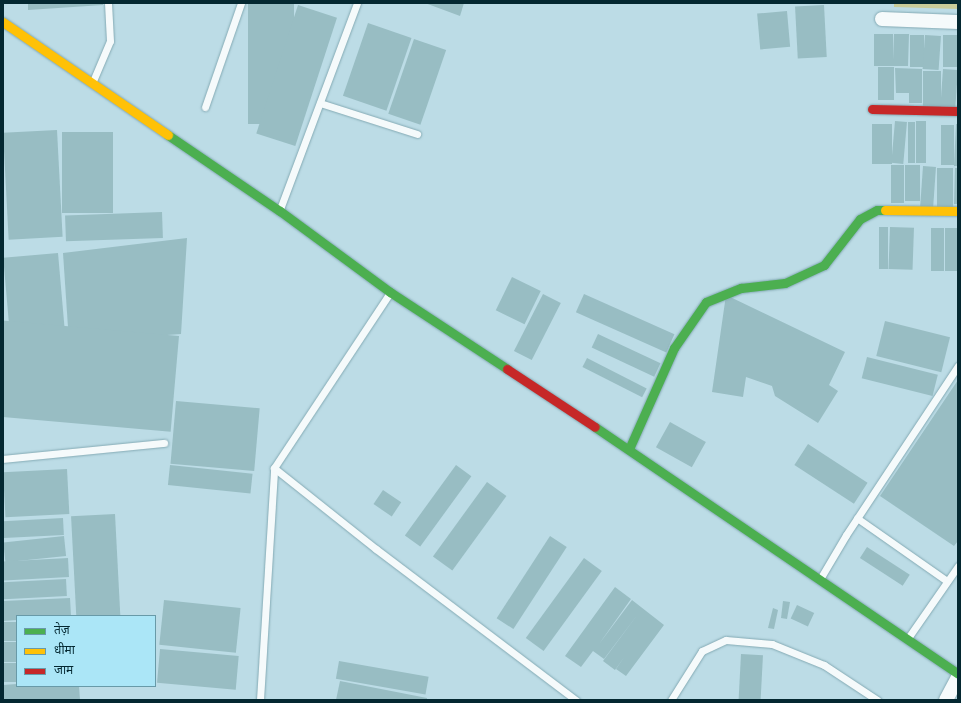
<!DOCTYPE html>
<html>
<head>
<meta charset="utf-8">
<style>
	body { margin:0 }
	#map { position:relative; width:961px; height:703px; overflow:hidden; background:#bcdce6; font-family:"Public Sans","Noto Sans Devanagari",sans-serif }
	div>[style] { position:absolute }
	.green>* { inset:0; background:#c9cc99 }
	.building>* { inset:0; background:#98bdc3; transform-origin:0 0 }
	.roads { filter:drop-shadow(0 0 1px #84aab4) drop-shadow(0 0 1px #84aab4) }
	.lane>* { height:7px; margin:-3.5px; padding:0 3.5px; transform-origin:3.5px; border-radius:3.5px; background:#f5fafb }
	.street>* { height:14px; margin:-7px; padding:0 7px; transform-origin:7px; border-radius:7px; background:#f5fafb }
	.fast>* { height:9px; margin:-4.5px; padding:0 4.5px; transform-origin:4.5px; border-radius:4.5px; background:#4caf50 }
	.slow>* { height:9px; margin:-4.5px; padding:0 4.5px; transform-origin:4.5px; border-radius:4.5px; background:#ffc107 }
	.jam>* { height:9px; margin:-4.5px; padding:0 4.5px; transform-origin:4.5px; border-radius:4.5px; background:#c62828 }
	span { translate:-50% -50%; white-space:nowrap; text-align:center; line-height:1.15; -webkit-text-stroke:3.5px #abe6f7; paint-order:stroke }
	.frame { position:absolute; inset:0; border:4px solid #042831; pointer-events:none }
	.legend { position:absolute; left:16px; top:615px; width:140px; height:72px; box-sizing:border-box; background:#abe6f7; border:1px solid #689aa8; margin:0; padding:5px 7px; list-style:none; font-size:12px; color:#042831 }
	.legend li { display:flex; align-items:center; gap:8px; height:20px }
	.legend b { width:20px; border:1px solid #689aa8 }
</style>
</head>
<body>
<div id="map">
	<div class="green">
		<div style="clip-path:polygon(894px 3px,958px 3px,958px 9px,894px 7px)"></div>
	</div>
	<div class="building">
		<div style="clip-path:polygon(28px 3px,103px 3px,103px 5px,28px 10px)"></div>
		<div style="left:248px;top:3px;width:46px;height:121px"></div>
		<div style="clip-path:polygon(425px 3px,464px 3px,460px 16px)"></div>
		<div style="left:298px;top:5px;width:41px;height:135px;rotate:18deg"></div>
		<div style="left:824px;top:5px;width:52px;height:29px;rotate:87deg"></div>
		<div style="left:787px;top:11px;width:36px;height:30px;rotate:85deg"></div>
		<div style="left:368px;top:23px;width:46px;height:77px;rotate:19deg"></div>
		<div style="clip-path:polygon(874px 34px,893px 34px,894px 60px,894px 34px,909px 34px,908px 66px,874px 66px)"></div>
		<div style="left:910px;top:35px;width:14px;height:32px"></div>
		<div style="left:925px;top:35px;width:16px;height:34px;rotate:4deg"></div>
		<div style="left:943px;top:35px;width:15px;height:32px"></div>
		<div style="left:414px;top:39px;width:34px;height:79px;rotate:19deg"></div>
		<div style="left:894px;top:67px;width:33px;height:16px;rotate:90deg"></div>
		<div style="clip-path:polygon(895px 68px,922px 69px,922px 103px,909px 103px,909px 93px,896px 93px)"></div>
		<div style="left:943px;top:69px;width:15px;height:37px;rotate:4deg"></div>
		<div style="left:923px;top:71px;width:18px;height:36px"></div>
		<div style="left:895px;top:121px;width:12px;height:42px;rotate:5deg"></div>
		<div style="left:916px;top:121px;width:10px;height:42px"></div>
		<div style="left:908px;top:122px;width:7px;height:41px"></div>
		<div style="left:872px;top:124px;width:20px;height:40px"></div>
		<div style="clip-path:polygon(956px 124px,958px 124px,958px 166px,954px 166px)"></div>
		<div style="left:941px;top:125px;width:13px;height:40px"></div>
		<div style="left:57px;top:130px;width:107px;height:54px;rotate:87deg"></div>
		<div style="left:62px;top:132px;width:51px;height:81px"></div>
		<div style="left:891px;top:165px;width:13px;height:38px"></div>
		<div style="left:905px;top:165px;width:15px;height:36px"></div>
		<div style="left:923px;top:166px;width:13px;height:42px;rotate:4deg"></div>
		<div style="left:937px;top:168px;width:16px;height:40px"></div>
		<div style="clip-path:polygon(955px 168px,958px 168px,958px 204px,954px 204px)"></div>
		<div style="left:162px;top:212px;width:26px;height:97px;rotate:88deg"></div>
		<div style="left:879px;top:227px;width:9px;height:42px"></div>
		<div style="left:890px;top:227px;width:24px;height:42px;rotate:2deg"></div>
		<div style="left:931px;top:228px;width:13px;height:43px"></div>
		<div style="left:945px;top:228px;width:13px;height:43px"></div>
		<div style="clip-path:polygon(187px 238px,181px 334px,69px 342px,63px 253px)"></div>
		<div style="left:58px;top:253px;width:77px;height:55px;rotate:85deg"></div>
		<div style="left:512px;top:277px;width:32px;height:37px;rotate:26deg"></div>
		<div style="left:543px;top:294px;width:20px;height:64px;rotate:27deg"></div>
		<div style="left:584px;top:294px;width:99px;height:20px;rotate:24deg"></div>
		<div style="clip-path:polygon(726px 295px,845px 352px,829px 385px,838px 391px,818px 423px,775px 396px,772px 386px,746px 377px,743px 397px,712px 392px)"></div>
		<div style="left:885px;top:321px;width:67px;height:36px;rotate:14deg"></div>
		<div style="left:598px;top:334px;width:69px;height:15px;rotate:25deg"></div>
		<div style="left:179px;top:336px;width:96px;height:177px;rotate:95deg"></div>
		<div style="left:867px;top:357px;width:73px;height:22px;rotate:14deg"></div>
		<div style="left:587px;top:358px;width:67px;height:10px;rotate:27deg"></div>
		<div style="clip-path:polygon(958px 380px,958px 541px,954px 546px,880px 496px)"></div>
		<div style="left:176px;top:401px;width:84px;height:63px;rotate:5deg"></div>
		<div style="left:670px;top:422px;width:41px;height:29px;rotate:29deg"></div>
		<div style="left:808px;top:444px;width:71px;height:25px;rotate:33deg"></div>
		<div style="left:170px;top:465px;width:83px;height:20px;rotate:6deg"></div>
		<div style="left:456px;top:465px;width:19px;height:87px;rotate:36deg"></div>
		<div style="left:67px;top:469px;width:45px;height:64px;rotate:87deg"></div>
		<div style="left:487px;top:482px;width:24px;height:92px;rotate:36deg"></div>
		<div style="left:383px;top:490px;width:22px;height:17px;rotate:34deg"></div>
		<div style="left:115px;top:514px;width:102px;height:44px;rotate:87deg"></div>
		<div style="left:63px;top:518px;width:17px;height:60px;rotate:87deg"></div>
		<div style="left:64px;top:536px;width:20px;height:61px;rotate:84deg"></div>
		<div style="left:550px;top:536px;width:20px;height:98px;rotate:33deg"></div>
		<div style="left:867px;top:547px;width:51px;height:13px;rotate:33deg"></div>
		<div style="left:68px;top:558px;width:19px;height:65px;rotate:87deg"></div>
		<div style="left:584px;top:558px;width:22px;height:99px;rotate:36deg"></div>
		<div style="left:66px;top:579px;width:17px;height:63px;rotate:87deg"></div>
		<div style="clip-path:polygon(615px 587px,631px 599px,599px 644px,632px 600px,664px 625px,626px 676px,616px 669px,625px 656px,615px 670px,603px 661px,638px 614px,604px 659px,593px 651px,581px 667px,565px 656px)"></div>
		<div style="clip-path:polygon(70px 598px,71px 616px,17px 616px,17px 620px,3px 621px,3px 601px)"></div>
		<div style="left:164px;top:600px;width:77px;height:45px;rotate:6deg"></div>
		<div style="clip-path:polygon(783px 601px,790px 602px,787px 619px,781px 618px)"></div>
		<div style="left:797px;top:605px;width:19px;height:15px;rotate:25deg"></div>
		<div style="clip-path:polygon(773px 608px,778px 610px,774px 629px,768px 628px)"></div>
		<div style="left:17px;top:622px;width:19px;height:14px;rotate:90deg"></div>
		<div style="left:17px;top:642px;width:20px;height:14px;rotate:90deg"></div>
		<div style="left:160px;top:649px;width:79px;height:34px;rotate:5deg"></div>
		<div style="left:741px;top:654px;width:22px;height:46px;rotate:3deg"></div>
		<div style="left:339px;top:661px;width:91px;height:18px;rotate:10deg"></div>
		<div style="left:17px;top:663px;width:19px;height:14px;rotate:90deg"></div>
		<div style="clip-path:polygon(340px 681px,427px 698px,427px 700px,336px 700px)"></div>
		<div style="clip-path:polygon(17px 684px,79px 686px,80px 700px,3px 700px,3px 685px)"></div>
	</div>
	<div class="roads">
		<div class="lane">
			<div style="left:93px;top:81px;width:43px;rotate:-67deg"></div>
			<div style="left:110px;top:41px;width:38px;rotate:-93deg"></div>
			<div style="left:320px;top:103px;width:102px;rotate:17.7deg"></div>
			<div style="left:205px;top:107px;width:110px;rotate:-70.9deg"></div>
			<div style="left:280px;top:209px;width:220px;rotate:-69.5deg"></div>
			<div style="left:3px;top:459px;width:162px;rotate:-5.7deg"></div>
			<div style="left:274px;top:468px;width:130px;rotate:38.5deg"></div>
			<div style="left:376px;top:549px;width:251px;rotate:37.1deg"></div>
			<div style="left:857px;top:518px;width:110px;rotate:35deg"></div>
			<div style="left:820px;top:579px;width:51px;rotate:-59.4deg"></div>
			<div style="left:846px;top:535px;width:203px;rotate:-56.5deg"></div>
			<div style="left:908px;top:638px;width:88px;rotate:-55.2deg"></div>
			<div style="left:260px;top:700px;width:232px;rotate:-86.5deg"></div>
			<div style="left:274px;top:468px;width:209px;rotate:-56.5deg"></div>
			<div style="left:671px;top:700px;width:58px;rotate:-57.7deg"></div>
			<div style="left:702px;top:651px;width:26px;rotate:-25deg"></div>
			<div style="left:726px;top:640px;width:46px;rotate:5deg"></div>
			<div style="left:772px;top:644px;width:56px;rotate:22deg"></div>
			<div style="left:824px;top:665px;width:64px;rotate:33.4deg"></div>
		</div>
		<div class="street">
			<div style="left:882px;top:19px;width:76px;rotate:2.3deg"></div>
			<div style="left:946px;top:700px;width:26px;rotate:-62deg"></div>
		</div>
		<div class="fast">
			<div style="left:168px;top:135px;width:135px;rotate:34.2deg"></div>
			<div style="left:280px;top:211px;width:137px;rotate:36.4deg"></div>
			<div style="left:390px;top:292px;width:140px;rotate:33.3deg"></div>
			<div style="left:595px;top:427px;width:439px;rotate:34.2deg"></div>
			<div style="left:629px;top:449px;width:111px;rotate:-66deg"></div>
			<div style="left:674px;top:348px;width:56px;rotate:-55.2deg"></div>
			<div style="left:706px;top:302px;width:38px;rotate:-22deg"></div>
			<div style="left:741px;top:288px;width:44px;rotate:-6.5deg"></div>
			<div style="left:785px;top:283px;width:43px;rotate:-24.8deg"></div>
			<div style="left:824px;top:265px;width:58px;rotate:-52deg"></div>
			<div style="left:860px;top:219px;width:19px;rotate:-28deg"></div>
			<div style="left:877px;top:210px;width:8px"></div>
		</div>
		<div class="slow">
			<div style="left:3px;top:22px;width:200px;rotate:34.4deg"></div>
			<div style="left:885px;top:210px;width:73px;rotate:0.8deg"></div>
		</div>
		<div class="jam">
			<div style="left:872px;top:109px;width:86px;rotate:1.3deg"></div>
			<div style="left:507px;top:369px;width:105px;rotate:33.4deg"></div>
		</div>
	</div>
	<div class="frame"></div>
	<ul class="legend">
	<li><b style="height:5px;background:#4caf50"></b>तेज़</li>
	<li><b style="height:5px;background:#ffc107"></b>धीमा</li>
	<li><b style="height:5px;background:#c62828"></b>जाम</li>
	</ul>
</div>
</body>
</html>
